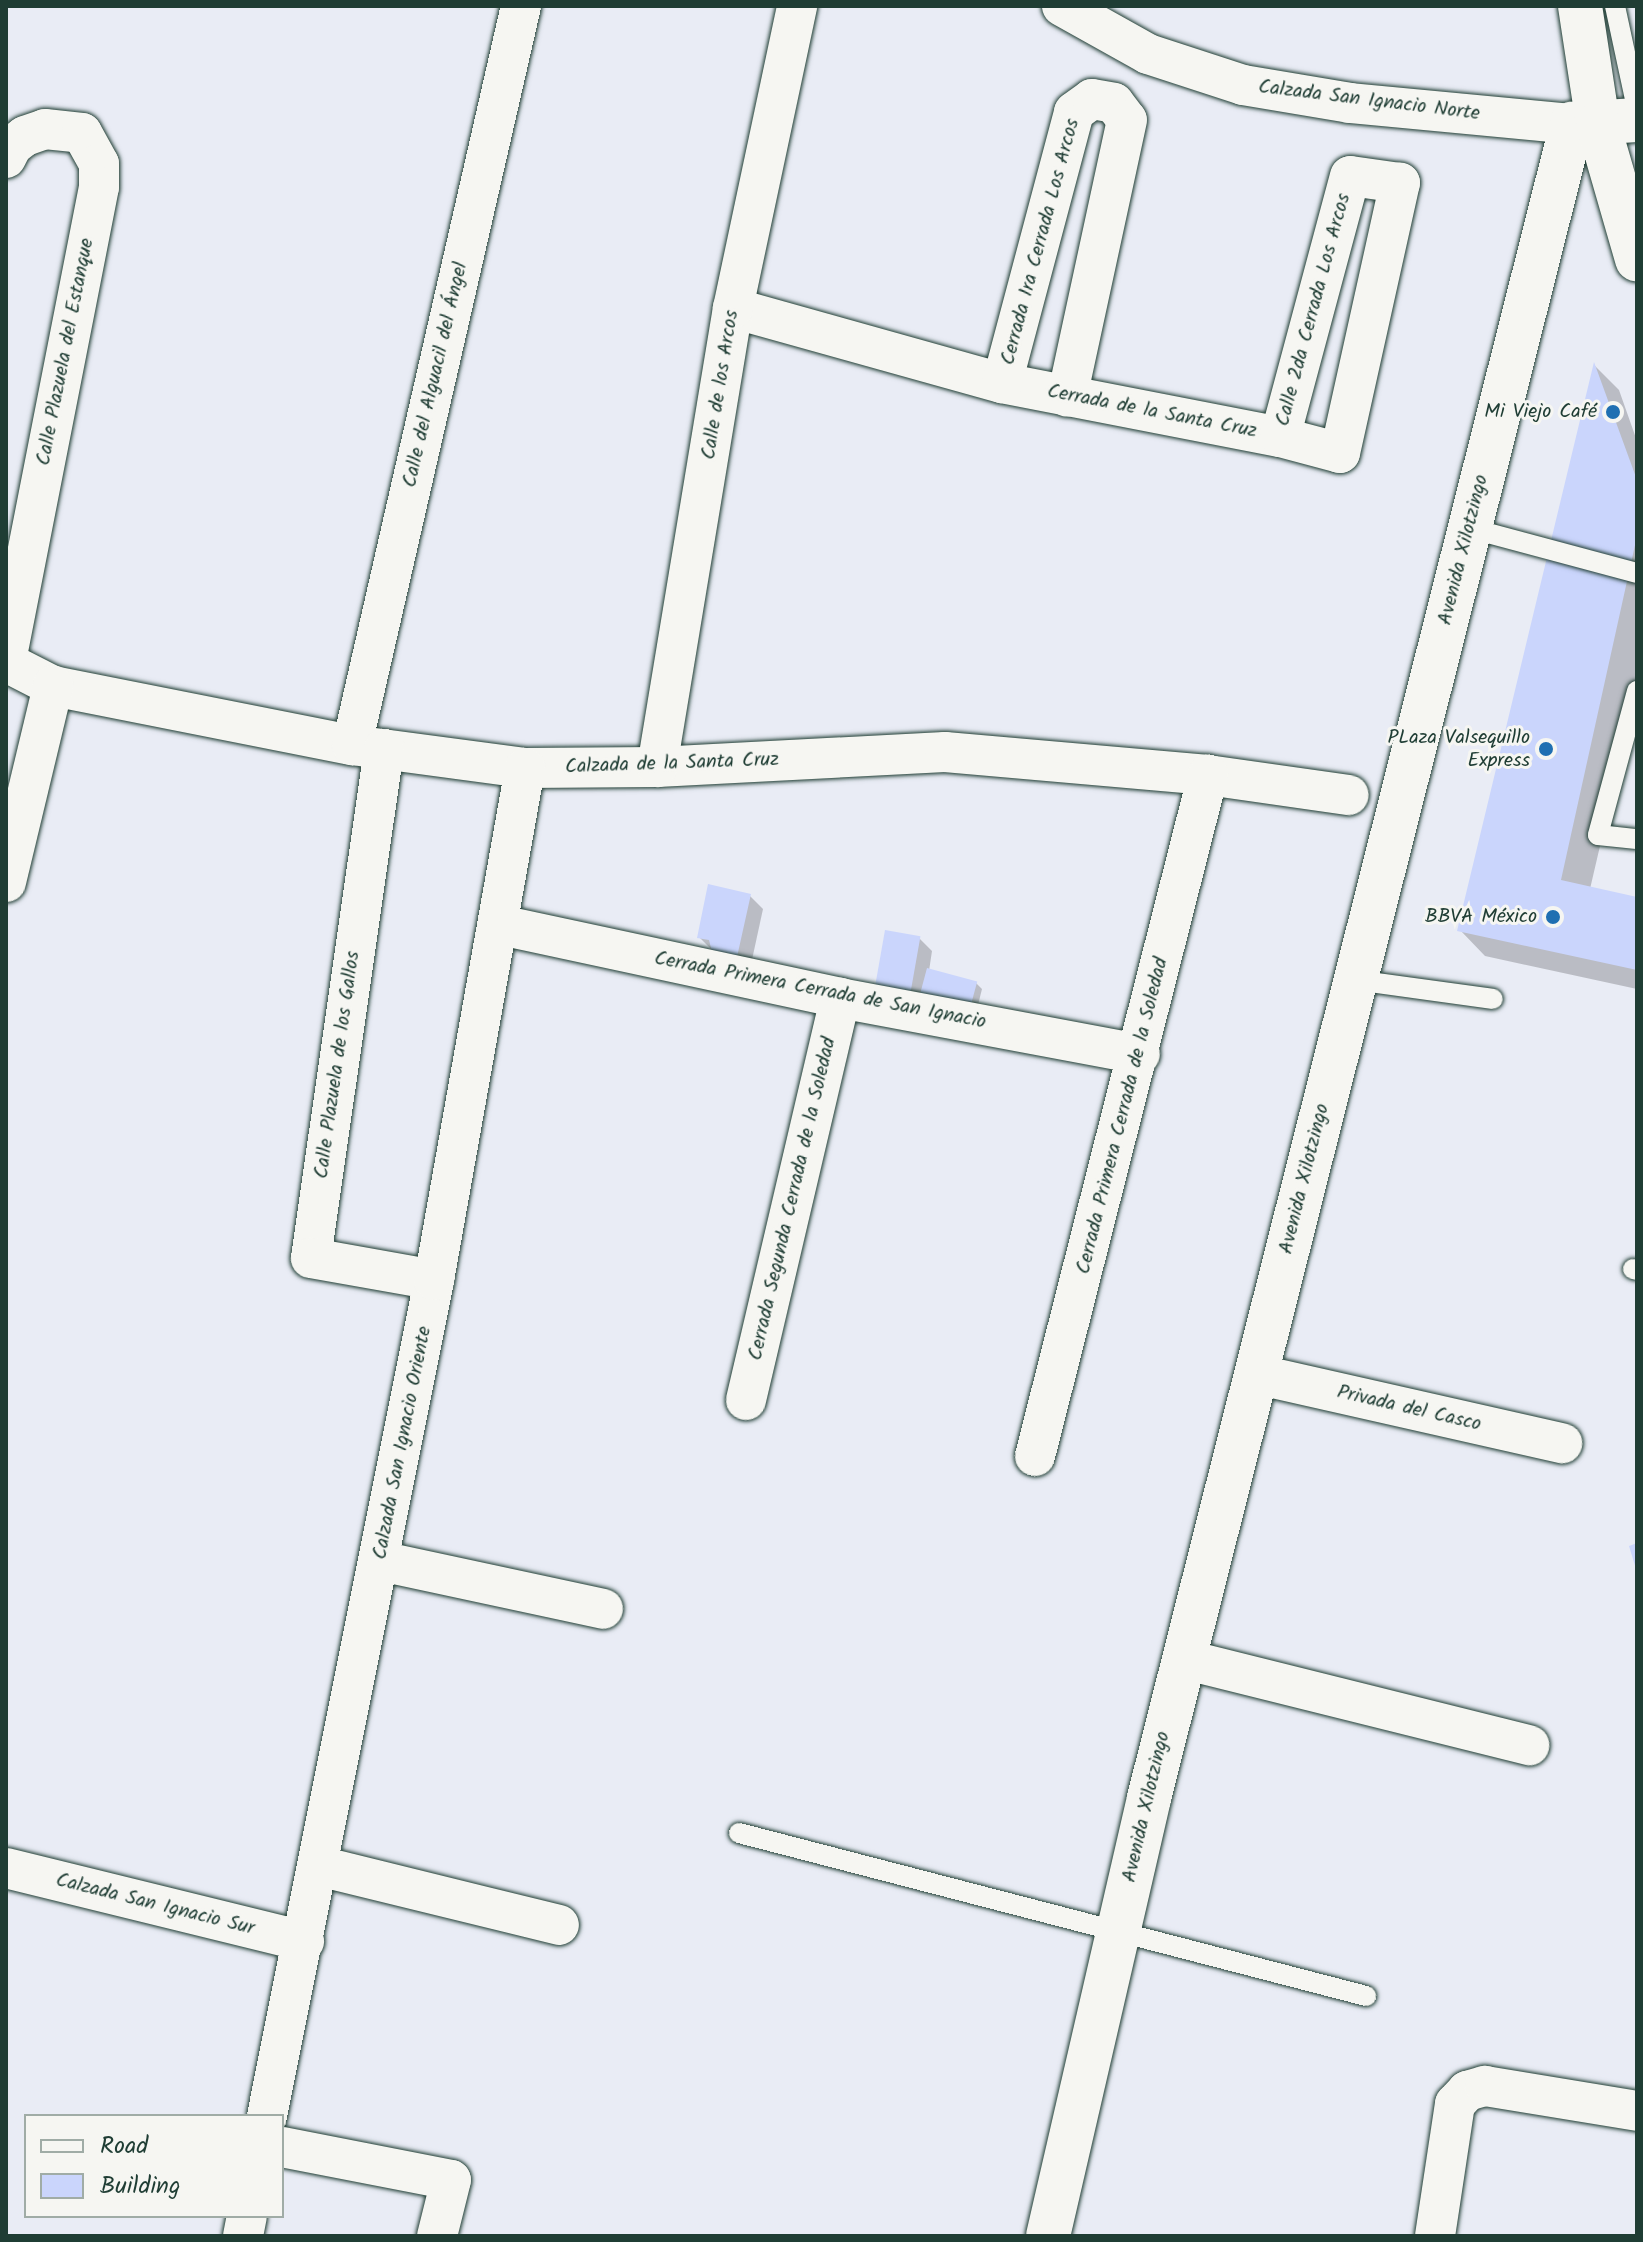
<!DOCTYPE html>
<html>
<head>
<meta charset="utf-8">
<style>
	body { margin:0 }
	#map { position:relative; width:1643px; height:2242px; overflow:hidden; background:#e9ecf5; font-family:Kalam,sans-serif }
	div>[style] { position:absolute }
	.shadow>* { inset:0; background:#0003 }
	.building>* { inset:0; background:#cad5fc; transform-origin:0 0 }
	.roads { filter:drop-shadow(0 0 2px #1f3d34) drop-shadow(0 0 2px #1f3d34) }
	.lane>* { height:20px; margin:-10px; padding:0 10px; transform-origin:10px; border-radius:10px; background:#f6f6f2 }
	.street>* { height:40px; margin:-20px; padding:0 20px; transform-origin:20px; border-radius:20px; background:#f6f6f2 }
	.secondary>* { height:44px; margin:-22px; padding:0 22px; transform-origin:22px; border-radius:22px; background:#f6f6f2 }
	.primary>* { height:44px; margin:-22px; padding:0 22px; transform-origin:22px; border-radius:22px; background:#f6f6f2 }
	.dots>* { width:22px; height:22px; translate:-50% -50%; box-sizing:border-box; border:4px solid #f6f6f2; border-radius:50% }
	span { translate:-50% -50%; white-space:nowrap; text-align:center; line-height:1.15; -webkit-text-stroke:6px #f6f6f2; paint-order:stroke }
	.street-label { font-size:20px; color:#1f3d34 }
	.poi-label { font-size:20px; color:#1f3d34 }
	.right { translate:-100% -50%; text-align:right }
	.frame { position:absolute; inset:0; border:8px solid #1f3d34; pointer-events:none }
	.legend { position:absolute; left:24px; top:2114px; width:260px; height:104px; box-sizing:border-box; background:#f6f6f2; border:2px solid #a0aca6; margin:0; padding:10px 14px; list-style:none; font-size:24px; color:#1f3d34 }
	.legend li { display:flex; align-items:center; gap:16px; height:40px }
	.legend b { width:40px; border:2px solid #a0aca6 }
</style>
</head>
<body>
<div id="map">
	<div class="shadow">
		<div style="clip-path:polygon(1595px 366px,1619px 390px,1637px 441px,1637px 687px,1590px 889px,1637px 899px,1637px 989px,1485px 956px,1460px 930px)"></div>
		<div style="clip-path:polygon(750px 896px,763px 909px,750px 969px,712px 950px,699px 937px)"></div>
		<div style="clip-path:polygon(919px 938px,932px 951px,929px 971px,976px 983px,982px 989px,975px 1017px,890px 998px)"></div>
	</div>
	<div class="building">
		<div style="clip-path:polygon(1594px 362px,1637px 480px,1637px 536px,1561px 880px,1637px 897px,1637px 970px,1457px 931px)"></div>
		<div style="clip-path:polygon(708px 884px,751px 894px,737px 957px,712px 952px,709px 940px,697px 938px)"></div>
		<div style="left:885px;top:930px;width:36px;height:56px;rotate:10deg"></div>
		<div style="left:927px;top:968px;width:52px;height:33px;rotate:15deg"></div>
		<div style="clip-path:polygon(1637px 1543px,1637px 1569px,1636px 1569px,1629px 1546px)"></div>
	</div>
	<div class="roads">
		<div class="lane">
			<div style="left:1615px;top:6px;width:105px;rotate:77.9deg"></div>
			<div style="left:1469px;top:528px;width:174px;rotate:15deg"></div>
			<div style="left:1637px;top:691px;width:149px;rotate:105.2deg"></div>
			<div style="left:1598px;top:835px;width:39px;rotate:6deg"></div>
			<div style="left:1355px;top:980px;width:139px;rotate:7.8deg"></div>
			<div style="left:1633px;top:1269px;width:4px;rotate:14deg"></div>
			<div style="left:739px;top:1833px;width:648px;rotate:14.57deg"></div>
		</div>
		<div class="street">
			<div style="left:1062px;top:6px;width:98px;rotate:29.2deg"></div>
			<div style="left:1148px;top:54px;width:100px;rotate:18.1deg"></div>
			<div style="left:1243px;top:85px;width:109px;rotate:9.5deg"></div>
			<div style="left:1350px;top:103px;width:223px;rotate:5.4deg"></div>
			<div style="left:6px;top:158px;width:13px;rotate:-63deg"></div>
			<div style="left:12px;top:146px;width:16px;rotate:-38deg"></div>
			<div style="left:25px;top:136px;width:21px;rotate:-19deg"></div>
			<div style="left:45px;top:129px;width:37px;rotate:6deg"></div>
			<div style="left:82px;top:133px;width:35px;rotate:61deg"></div>
			<div style="left:99px;top:164px;width:23px;rotate:90deg"></div>
			<div style="left:99px;top:187px;width:484px;rotate:101.1deg"></div>
			<div style="left:733px;top:308px;width:279px;rotate:15.6deg"></div>
			<div style="left:1002px;top:383px;width:283px;rotate:11deg"></div>
			<div style="left:1280px;top:437px;width:62px;rotate:14.9deg"></div>
			<div style="left:1340px;top:453px;width:277px;rotate:-77.5deg"></div>
			<div style="left:1400px;top:183px;width:50px;rotate:-172deg"></div>
			<div style="left:1350px;top:176px;width:270px;rotate:105deg"></div>
			<div style="left:1002px;top:383px;width:280px;rotate:-75.1deg"></div>
			<div style="left:1074px;top:112px;width:22px;rotate:-36deg"></div>
			<div style="left:1092px;top:99px;width:22px;rotate:10deg"></div>
			<div style="left:1114px;top:103px;width:21px;rotate:53deg"></div>
			<div style="left:1127px;top:120px;width:283px;rotate:102.2deg"></div>
			<div style="left:6px;top:662px;width:53px;rotate:27.1deg"></div>
			<div style="left:53px;top:686px;width:305px;rotate:11.2deg"></div>
			<div style="left:352px;top:745px;width:175px;rotate:7.6deg"></div>
			<div style="left:525px;top:768px;width:132px;rotate:-0.4deg"></div>
			<div style="left:657px;top:767px;width:288px;rotate:-3deg"></div>
			<div style="left:945px;top:752px;width:264px;rotate:5deg"></div>
			<div style="left:1208px;top:775px;width:142px;rotate:8.1deg"></div>
			<div style="left:352px;top:745px;width:758px;rotate:-77.12deg"></div>
			<div style="left:384px;top:749px;width:514px;rotate:98.16deg"></div>
			<div style="left:311px;top:1258px;width:125px;rotate:10.1deg"></div>
			<div style="left:657px;top:767px;width:465px;rotate:-80.6deg"></div>
			<div style="left:733px;top:308px;width:309px;rotate:-78deg"></div>
			<div style="left:6px;top:882px;width:202px;rotate:-76.5deg"></div>
			<div style="left:500px;top:925px;width:348px;rotate:12.1deg"></div>
			<div style="left:840px;top:998px;width:305px;rotate:10.6deg"></div>
			<div style="left:1255px;top:1374px;width:315px;rotate:12.7deg"></div>
			<div style="left:746px;top:1400px;width:413px;rotate:-76.8deg"></div>
			<div style="left:1035px;top:1456px;width:703px;rotate:-75.75deg"></div>
			<div style="left:380px;top:1561px;width:228px;rotate:12.1deg"></div>
			<div style="left:1183px;top:1659px;width:357px;rotate:14deg"></div>
			<div style="left:319px;top:1866px;width:247px;rotate:13.8deg"></div>
			<div style="left:6px;top:1868px;width:307px;rotate:13.8deg"></div>
			<div style="left:267px;top:2116px;width:853px;rotate:-78.7deg"></div>
			<div style="left:434px;top:1280px;width:520px;rotate:-79.92deg"></div>
			<div style="left:282px;top:2147px;width:172px;rotate:11deg"></div>
			<div style="left:451px;top:2180px;width:58px;rotate:104deg"></div>
			<div style="left:243px;top:2236px;width:20px;rotate:-79deg"></div>
			<div style="left:1435px;top:2236px;width:134px;rotate:-81.4deg"></div>
			<div style="left:1455px;top:2104px;width:18px;rotate:-47deg"></div>
			<div style="left:1467px;top:2091px;width:19px;rotate:-16deg"></div>
			<div style="left:1485px;top:2086px;width:154px;rotate:9.3deg"></div>
		</div>
		<div class="secondary">
			<div style="left:1048px;top:2236px;width:449px;rotate:-77deg"></div>
			<div style="left:1149px;top:1798px;width:1727px;rotate:-75.82deg"></div>
			<div style="left:1572px;top:124px;width:65px;rotate:-3.5deg"></div>
		</div>
		<div class="primary">
			<div style="left:1580px;top:6px;width:119px;rotate:81.3deg"></div>
			<div style="left:1598px;top:124px;width:141px;rotate:73.9deg"></div>
		</div>
	</div>
	<div class="dots">
		<div style="left:1613px;top:412px;background:#1f6fb2"></div>
		<div style="left:1546px;top:749px;background:#1f6fb2"></div>
		<div style="left:1553px;top:917px;background:#1f6fb2"></div>
	</div>
	<div class="street-label">
		<span style="left:1369px;top:101px;rotate:7deg">Calzada San Ignacio Norte</span>
		<span style="left:1041px;top:242px;rotate:-75deg">Cerrada 1ra Cerrada Los Arcos</span>
		<span style="left:1314px;top:310px;rotate:-75deg">Calle 2da Cerrada Los Arcos</span>
		<span style="left:66px;top:352px;rotate:-79deg">Calle Plazuela del Estanque</span>
		<span style="left:436px;top:375px;rotate:-77deg">Calle del Alguacil del Ángel</span>
		<span style="left:721px;top:385px;rotate:-81deg">Calle de los Arcos</span>
		<span style="left:1152px;top:412px;rotate:11deg">Cerrada de la Santa Cruz</span>
		<span style="left:1464px;top:550px;rotate:-76deg">Avenida Xilotzingo</span>
		<span style="left:672px;top:764px;rotate:-2deg">Calzada de la Santa Cruz</span>
		<span style="left:820px;top:991px;rotate:11deg">Cerrada Primera Cerrada de San Ignacio</span>
		<span style="left:338px;top:1065px;rotate:-82deg">Calle Plazuela de los Gallos</span>
		<span style="left:1123px;top:1116px;rotate:-76deg">Cerrada Primera Cerrada de la Soledad</span>
		<span style="left:1305px;top:1179px;rotate:-76deg">Avenida Xilotzingo</span>
		<span style="left:793px;top:1199px;rotate:-77deg">Cerrada Segunda Cerrada de la Soledad</span>
		<span style="left:1409px;top:1409px;rotate:13deg">Privada del Casco</span>
		<span style="left:403px;top:1443px;rotate:-79deg">Calzada San Ignacio Oriente</span>
		<span style="left:1147px;top:1807px;rotate:-77deg">Avenida Xilotzingo</span>
		<span style="left:155px;top:1905px;rotate:14deg">Calzada San Ignacio Sur</span>
	</div>
	<div class="poi-label">
		<span class="right" style="left:1597px;top:412px">Mi Viejo Café</span>
		<span class="right" style="left:1530px;top:750px">PLaza Valsequillo<br>Express</span>
		<span class="right" style="left:1537px;top:917px">BBVA México</span>
	</div>
	<div class="frame"></div>
	<ul class="legend">
	<li><b style="height:10px;background:#f6f6f2"></b>Road</li>
	<li><b style="height:22px;background:#cad5fc"></b>Building</li>
	</ul>
</div>
</body>
</html>
